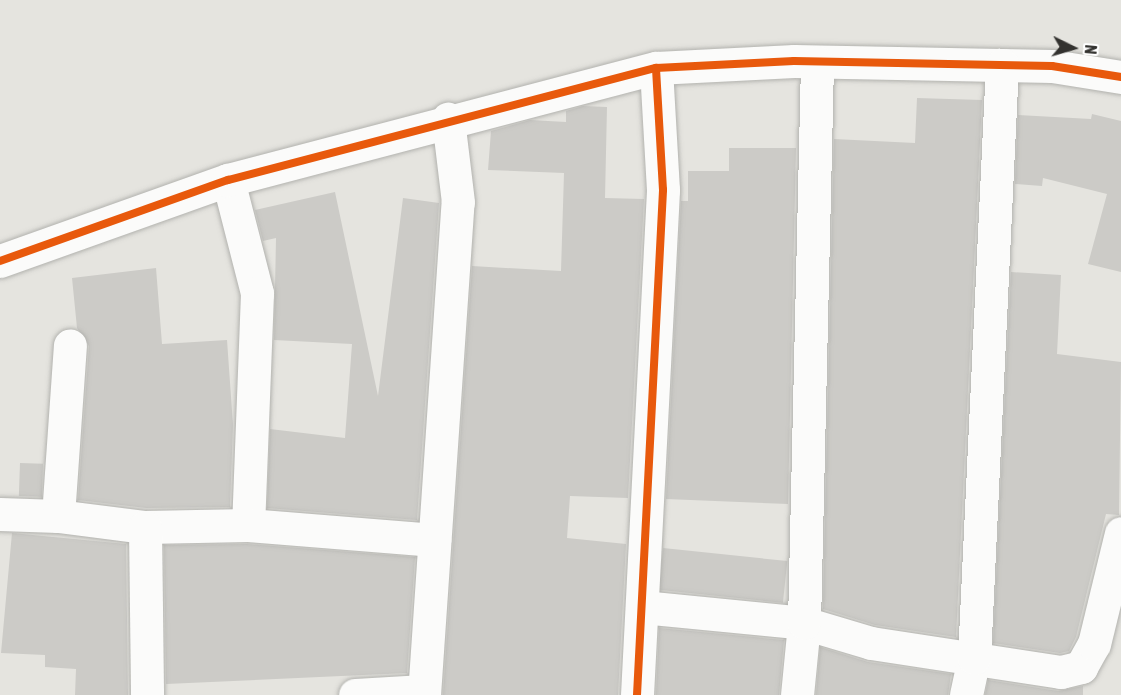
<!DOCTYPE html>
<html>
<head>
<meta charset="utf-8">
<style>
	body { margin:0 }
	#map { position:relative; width:1121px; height:695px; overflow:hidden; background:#e5e4df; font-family:"Asap Condensed",sans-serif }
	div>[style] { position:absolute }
	.building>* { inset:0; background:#cccbc7; transform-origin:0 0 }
	.roads { filter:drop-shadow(0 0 2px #b2b2ae) drop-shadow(0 0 2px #b2b2ae) }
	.minor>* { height:33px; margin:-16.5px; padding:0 16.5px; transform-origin:16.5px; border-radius:16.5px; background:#fbfbfa }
	.cycleway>* { height:8px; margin:-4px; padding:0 4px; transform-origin:4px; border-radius:4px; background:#e8590c }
	span { translate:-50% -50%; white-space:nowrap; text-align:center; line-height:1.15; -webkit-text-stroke:4.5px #fff; paint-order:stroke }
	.north { position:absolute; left:1043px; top:18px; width:60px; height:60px; -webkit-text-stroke:4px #fff; paint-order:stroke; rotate:95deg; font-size:16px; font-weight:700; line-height:24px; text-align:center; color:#33322f }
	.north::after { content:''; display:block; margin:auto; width:21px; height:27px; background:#33322f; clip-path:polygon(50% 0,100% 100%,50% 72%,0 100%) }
</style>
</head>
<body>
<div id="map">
	<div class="building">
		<div style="clip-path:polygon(917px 98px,982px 100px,956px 637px,875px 625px,823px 609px,834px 139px,915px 143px)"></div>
		<div style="clip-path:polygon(583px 106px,607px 107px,605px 198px,644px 199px,628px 498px,570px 496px,567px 538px,626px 544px,618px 695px,443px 695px,472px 266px,561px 271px,564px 173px,488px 170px,491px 131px,530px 120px,566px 122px,566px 111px)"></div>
		<div style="clip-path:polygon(1092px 114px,1121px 121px,1121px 272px,1088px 264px,1107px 194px,1043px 178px,1042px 186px,1015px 184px,1018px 115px,1091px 119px)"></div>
		<div style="clip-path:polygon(729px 148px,796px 148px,788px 504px,666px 499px,681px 201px,688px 201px,688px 171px,729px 171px)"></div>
		<div style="clip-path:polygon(335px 192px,378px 396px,403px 198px,439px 203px,417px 520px,267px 508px,270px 429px,345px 438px,352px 344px,274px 340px,276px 238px,263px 241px,255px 210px)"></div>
		<div style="clip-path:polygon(156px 268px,162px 344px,227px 340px,233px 425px,230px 507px,146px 508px,78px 500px,89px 346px,77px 328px,72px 278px)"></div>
		<div style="clip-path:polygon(1011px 272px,1061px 275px,1057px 354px,1121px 362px,1119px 515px,1106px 514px,1076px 637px,1069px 651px,1060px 653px,993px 643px)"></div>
		<div style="left:20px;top:463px;width:23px;height:33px;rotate:2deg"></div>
		<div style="clip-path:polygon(12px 533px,126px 544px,128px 695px,75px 695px,76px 669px,45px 667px,45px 655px,1px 653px)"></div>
		<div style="clip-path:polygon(247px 544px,415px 557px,407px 673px,166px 684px,164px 545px)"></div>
		<div style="left:663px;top:548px;width:125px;height:42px;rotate:6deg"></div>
		<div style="clip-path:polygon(659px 628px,784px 640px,779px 695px,656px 695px)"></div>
		<div style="clip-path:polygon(820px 647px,868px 662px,951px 674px,948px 695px,816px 695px)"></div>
		<div style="clip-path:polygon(988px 680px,1058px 691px,1083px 686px,1083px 695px,985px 695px)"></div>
	</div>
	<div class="roads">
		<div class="minor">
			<div style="left:228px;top:180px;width:117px;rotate:75.6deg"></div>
			<div style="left:257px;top:293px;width:232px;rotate:92.2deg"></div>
			<div style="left:0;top:261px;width:242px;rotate:-19.6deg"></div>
			<div style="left:228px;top:180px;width:442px;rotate:-14.7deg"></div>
			<div style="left:0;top:514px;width:58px;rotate:2deg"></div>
			<div style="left:58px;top:516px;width:171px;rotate:-86deg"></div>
			<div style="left:58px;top:516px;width:88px;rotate:7.2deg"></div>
			<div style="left:145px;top:527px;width:103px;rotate:-1.1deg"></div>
			<div style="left:248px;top:525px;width:187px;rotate:4.6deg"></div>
			<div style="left:145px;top:527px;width:168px;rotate:89.3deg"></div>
			<div style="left:642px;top:607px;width:163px;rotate:5.6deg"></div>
			<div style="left:804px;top:623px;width:70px;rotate:16.6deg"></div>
			<div style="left:871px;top:643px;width:192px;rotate:8.7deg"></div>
			<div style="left:1061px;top:672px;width:21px;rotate:-14deg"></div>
			<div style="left:1081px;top:667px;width:26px;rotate:-61deg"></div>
			<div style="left:1094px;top:644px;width:114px;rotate:-76.3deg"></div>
			<div style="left:355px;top:695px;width:69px;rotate:-3.3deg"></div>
			<div style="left:424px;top:695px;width:494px;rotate:-86.1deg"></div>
			<div style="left:458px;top:202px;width:84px;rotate:-96.9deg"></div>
			<div style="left:637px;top:695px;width:506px;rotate:-87.05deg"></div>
			<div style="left:663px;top:190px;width:122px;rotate:-93.3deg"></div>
			<div style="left:656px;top:68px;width:138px;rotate:-2.9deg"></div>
			<div style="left:794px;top:61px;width:258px;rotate:1.1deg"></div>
			<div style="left:1052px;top:66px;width:70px;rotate:9.1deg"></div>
			<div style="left:797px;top:695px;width:72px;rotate:-84.4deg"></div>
			<div style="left:804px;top:623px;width:561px;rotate:-88.67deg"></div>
			<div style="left:966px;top:695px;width:38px;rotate:-78deg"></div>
			<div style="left:974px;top:658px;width:594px;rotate:-87.3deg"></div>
		</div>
	</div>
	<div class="cycleway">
		<div style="left:0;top:261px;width:242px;rotate:-19.6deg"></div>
		<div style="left:228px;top:180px;width:442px;rotate:-14.7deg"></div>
		<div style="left:637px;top:695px;width:506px;rotate:-87.05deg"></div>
		<div style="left:663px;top:190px;width:122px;rotate:-93.3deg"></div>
		<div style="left:656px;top:68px;width:138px;rotate:-2.9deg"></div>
		<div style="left:794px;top:61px;width:258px;rotate:1.1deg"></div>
		<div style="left:1052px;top:66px;width:70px;rotate:9.1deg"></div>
	</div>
	<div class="north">N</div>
</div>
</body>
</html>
